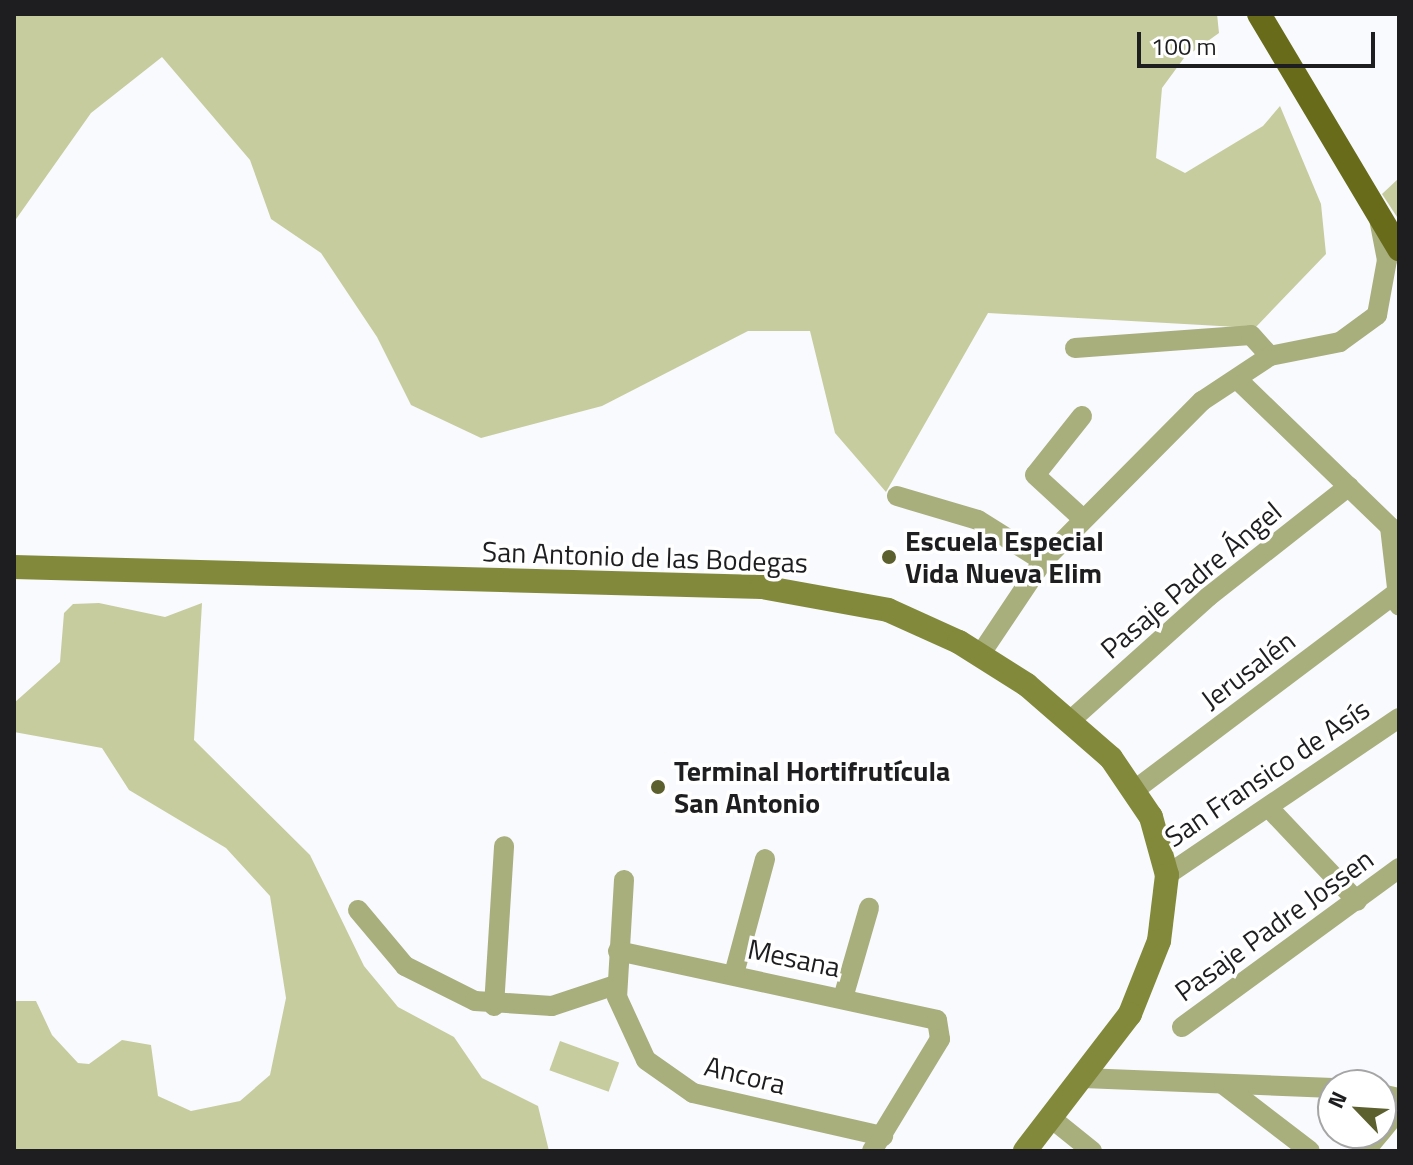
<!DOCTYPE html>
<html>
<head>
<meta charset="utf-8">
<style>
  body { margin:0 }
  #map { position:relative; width:1413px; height:1165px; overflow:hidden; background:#f9fafe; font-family:"Titillium Web",sans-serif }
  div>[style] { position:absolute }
  .green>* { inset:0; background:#c7cc9e; transform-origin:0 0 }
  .street>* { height:20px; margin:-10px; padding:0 10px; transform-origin:10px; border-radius:10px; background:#a9ae7d }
  .secondary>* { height:24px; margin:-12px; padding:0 12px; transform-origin:12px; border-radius:12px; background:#83893a }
  .primary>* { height:24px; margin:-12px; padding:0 12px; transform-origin:12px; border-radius:12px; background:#686c1a }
  .dots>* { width:22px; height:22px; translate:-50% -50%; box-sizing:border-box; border:4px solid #fff; border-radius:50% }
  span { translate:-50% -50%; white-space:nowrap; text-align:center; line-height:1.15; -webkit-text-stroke:7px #fff; paint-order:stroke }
  .poi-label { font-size:28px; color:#1e1e21; font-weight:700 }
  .left { translate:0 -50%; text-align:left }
  .street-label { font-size:28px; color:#1e1e21 }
  .frame { position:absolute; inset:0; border:16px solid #1e1e21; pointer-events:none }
  .north { position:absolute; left:1317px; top:1069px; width:80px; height:80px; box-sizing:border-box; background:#fff; border:2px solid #a5a5a6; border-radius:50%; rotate:295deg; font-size:22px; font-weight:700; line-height:32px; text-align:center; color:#1e1e21 }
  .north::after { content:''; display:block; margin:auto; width:28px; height:36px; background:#5c602e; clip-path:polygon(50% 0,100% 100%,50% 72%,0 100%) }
  .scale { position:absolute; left:1137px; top:32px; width:238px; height:36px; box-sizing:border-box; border:4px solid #1e1e21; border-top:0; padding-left:10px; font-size:24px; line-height:28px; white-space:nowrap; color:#1e1e21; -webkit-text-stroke:6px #fff; paint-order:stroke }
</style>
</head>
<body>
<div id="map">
  <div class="green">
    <div style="clip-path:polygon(14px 14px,1217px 14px,1219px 33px,1184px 58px,1162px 88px,1156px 158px,1185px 173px,1263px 126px,1280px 106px,1321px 204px,1326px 254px,1255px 328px,988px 313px,886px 492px,835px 433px,810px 331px,748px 331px,602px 406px,481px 438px,411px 405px,377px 337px,321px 253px,271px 219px,250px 160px,162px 57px,91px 113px,14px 222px)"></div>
    <div style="clip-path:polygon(1399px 178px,1399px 220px,1382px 194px)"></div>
    <div style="clip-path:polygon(99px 603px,165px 617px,202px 603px,194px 740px,310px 855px,364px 966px,398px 1007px,454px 1037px,482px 1078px,538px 1106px,549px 1151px,14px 1151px,14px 1001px,36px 1001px,52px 1035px,78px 1063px,89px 1064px,122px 1040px,151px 1045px,158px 1096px,191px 1111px,240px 1101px,270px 1075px,286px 998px,270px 896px,226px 848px,129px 790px,102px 748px,14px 732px,14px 703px,60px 662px,64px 613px,73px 604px)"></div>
    <div style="left:560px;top:1041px;width:63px;height:31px;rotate:20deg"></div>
  </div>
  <div class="street">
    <div style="left:1075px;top:348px;width:176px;rotate:-4.2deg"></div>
    <div style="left:1251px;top:335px;width:28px;rotate:48deg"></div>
    <div style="left:1239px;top:381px;width:210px;rotate:44deg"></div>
    <div style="left:1390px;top:527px;width:79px;rotate:83.4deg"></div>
    <div style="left:1082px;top:416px;width:75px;rotate:128.5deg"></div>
    <div style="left:1035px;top:475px;width:65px;rotate:42.5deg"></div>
    <div style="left:897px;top:496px;width:84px;rotate:16.5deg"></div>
    <div style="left:978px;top:520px;width:77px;rotate:32.2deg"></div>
    <div style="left:980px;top:655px;width:113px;rotate:-56.2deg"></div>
    <div style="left:1043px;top:561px;width:226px;rotate:-45.2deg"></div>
    <div style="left:1202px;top:401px;width:82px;rotate:-33.5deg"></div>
    <div style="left:1270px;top:356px;width:71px;rotate:-11.3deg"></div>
    <div style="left:1340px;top:342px;width:46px;rotate:-36.1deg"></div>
    <div style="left:1377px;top:315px;width:56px;rotate:-79.7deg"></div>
    <div style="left:1387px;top:260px;width:38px;rotate:-101deg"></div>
    <div style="left:1071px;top:720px;width:184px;rotate:-41.9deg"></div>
    <div style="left:1208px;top:597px;width:179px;rotate:-38.2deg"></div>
    <div style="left:1136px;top:789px;width:322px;rotate:-37deg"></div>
    <div style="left:1269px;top:808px;width:128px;rotate:46.6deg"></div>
    <div style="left:1167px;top:875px;width:280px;rotate:-34.1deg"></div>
    <div style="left:624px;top:880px;width:117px;rotate:93.4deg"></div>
    <div style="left:617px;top:997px;width:69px;rotate:65.3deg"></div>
    <div style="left:646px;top:1060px;width:57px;rotate:35.1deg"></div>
    <div style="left:693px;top:1093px;width:195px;rotate:12.8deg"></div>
    <div style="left:358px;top:910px;width:73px;rotate:50deg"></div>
    <div style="left:405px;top:966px;width:78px;rotate:26.6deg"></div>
    <div style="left:475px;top:1001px;width:77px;rotate:3.7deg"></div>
    <div style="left:552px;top:1006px;width:66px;rotate:-18.4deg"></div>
    <div style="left:618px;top:951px;width:326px;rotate:12.2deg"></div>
    <div style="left:937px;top:1020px;width:19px;rotate:81deg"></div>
    <div style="left:940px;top:1039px;width:131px;rotate:121.3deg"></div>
    <div style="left:734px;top:974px;width:119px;rotate:-74.9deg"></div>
    <div style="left:843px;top:998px;width:94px;rotate:-73.9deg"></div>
    <div style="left:494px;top:1006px;width:160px;rotate:-86.4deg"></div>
    <div style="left:1182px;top:1027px;width:269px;rotate:-36.2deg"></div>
    <div style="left:1083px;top:1078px;width:250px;rotate:2.3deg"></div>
    <div style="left:1224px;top:1085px;width:108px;rotate:37.5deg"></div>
    <div style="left:1381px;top:1094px;width:18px;rotate:13deg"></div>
    <div style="left:1051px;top:1118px;width:53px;rotate:38.8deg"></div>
    <div style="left:1381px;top:1132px;width:28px;rotate:-51deg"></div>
    <div style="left:1365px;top:1151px;width:23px;rotate:-50deg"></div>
  </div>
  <div class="secondary">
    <div style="left:14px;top:567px;width:748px;rotate:1.53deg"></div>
    <div style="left:762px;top:587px;width:128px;rotate:10.3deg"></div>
    <div style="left:888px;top:610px;width:78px;rotate:24.3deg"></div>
    <div style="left:959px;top:642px;width:80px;rotate:32.3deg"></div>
    <div style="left:1027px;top:685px;width:111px;rotate:41deg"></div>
    <div style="left:1111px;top:758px;width:71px;rotate:55.9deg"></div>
    <div style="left:1151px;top:817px;width:60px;rotate:74.6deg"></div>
    <div style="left:1167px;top:875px;width:66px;rotate:96.9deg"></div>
    <div style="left:1159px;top:941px;width:79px;rotate:111.7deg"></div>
    <div style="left:1130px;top:1014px;width:173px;rotate:127.5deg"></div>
  </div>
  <div class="primary">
    <div style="left:1259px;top:14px;width:274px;rotate:59.2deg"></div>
  </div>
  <div class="dots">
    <div style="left:889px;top:557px;background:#5c602e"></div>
    <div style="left:658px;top:787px;background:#5c602e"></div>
  </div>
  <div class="poi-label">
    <span class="left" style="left:905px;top:557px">Escuela Especial<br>Vida Nueva Elim</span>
    <span class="left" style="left:674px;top:787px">Terminal Hortifrutícula<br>San Antonio</span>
  </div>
  <div class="street-label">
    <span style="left:645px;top:557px;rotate:2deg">San Antonio de las Bodegas</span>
    <span style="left:1191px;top:580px;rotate:-40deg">Pasaje Padre Ángel</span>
    <span style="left:1248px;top:670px;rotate:-37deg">Jerusalén</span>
    <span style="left:1267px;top:773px;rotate:-34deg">San Fransico de Asís</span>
    <span style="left:1274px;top:925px;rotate:-36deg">Pasaje Padre Jossen</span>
    <span style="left:794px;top:958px;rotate:12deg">Mesana</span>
    <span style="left:745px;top:1075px;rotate:14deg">Ancora</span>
  </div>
  <div class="frame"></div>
  <div class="north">N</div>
  <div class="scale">100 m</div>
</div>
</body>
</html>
